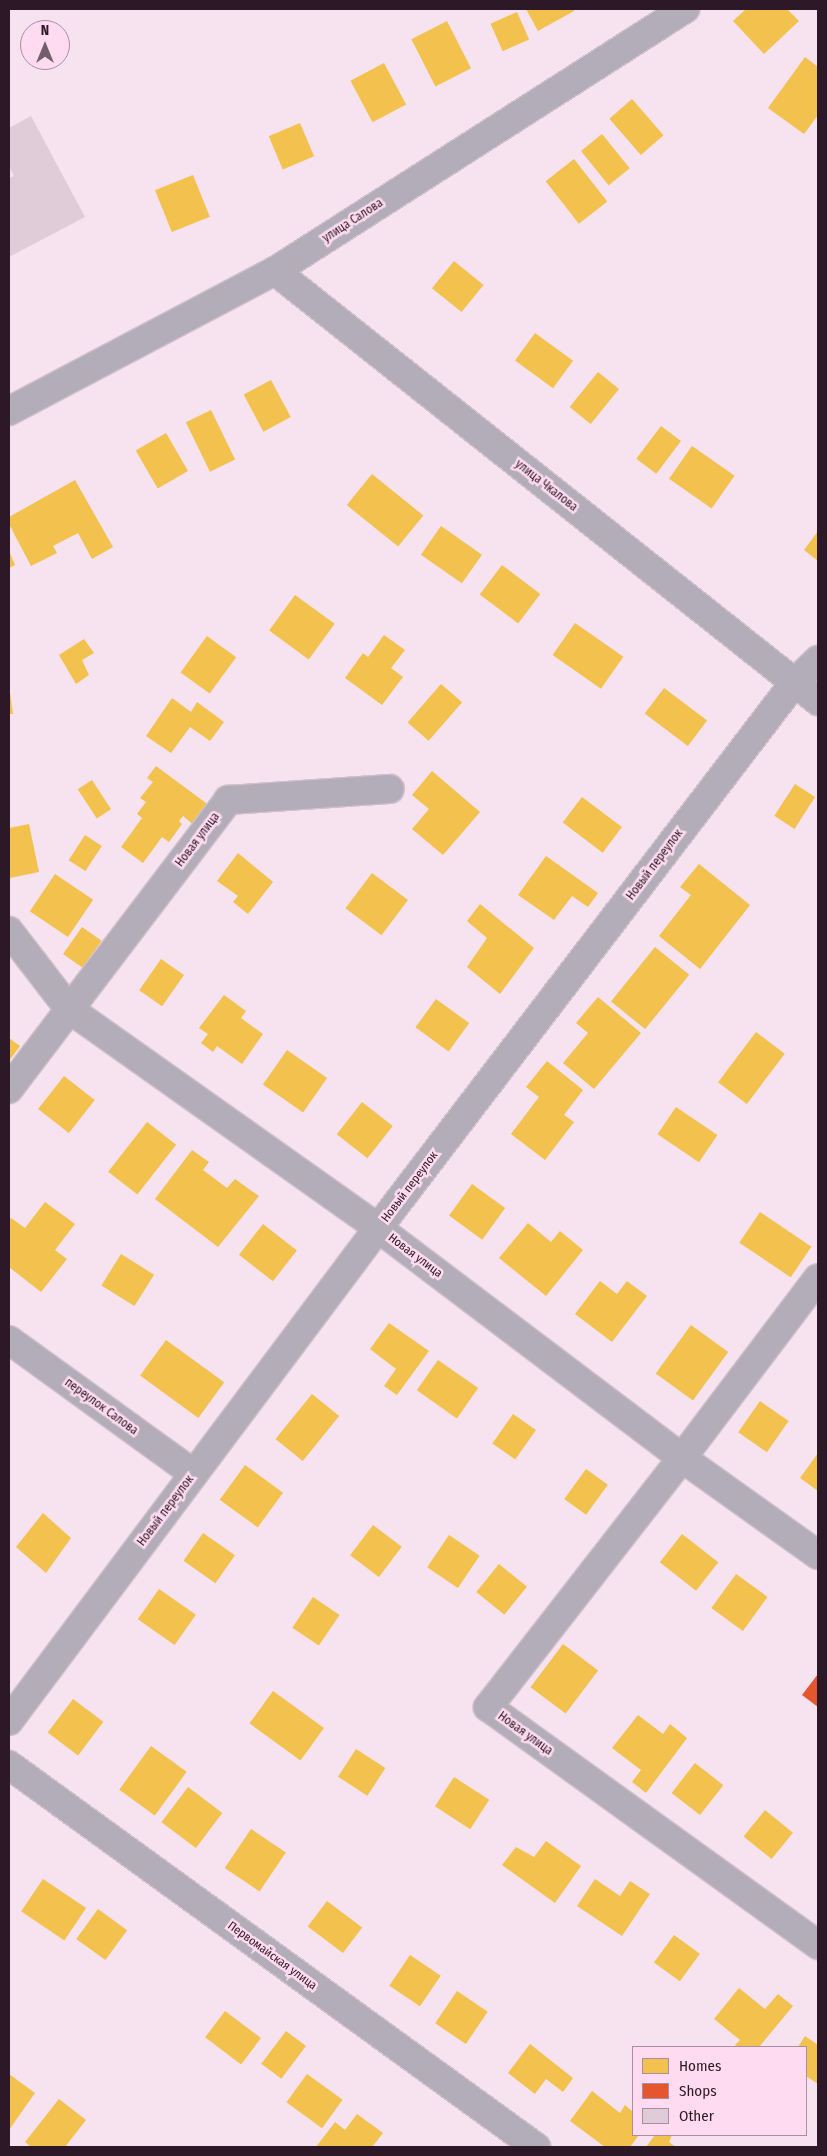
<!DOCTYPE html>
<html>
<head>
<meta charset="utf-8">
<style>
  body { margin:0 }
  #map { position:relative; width:827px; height:2156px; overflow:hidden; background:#f6e3ef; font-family:"Fira Sans Condensed",sans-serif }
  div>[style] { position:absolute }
  .homes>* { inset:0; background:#f2c14e; transform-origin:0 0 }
  .shops>* { inset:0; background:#e4572e }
  .building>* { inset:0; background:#dfccd8 }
  .roads { filter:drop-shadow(1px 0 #d0c0ca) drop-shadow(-1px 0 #d0c0ca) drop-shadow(0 1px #d0c0ca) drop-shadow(0 -1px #d0c0ca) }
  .minor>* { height:28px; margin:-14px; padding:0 14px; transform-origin:14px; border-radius:14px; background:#b2adb9 }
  span { translate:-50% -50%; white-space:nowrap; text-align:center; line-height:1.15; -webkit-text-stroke:5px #fedbf1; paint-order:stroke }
  .street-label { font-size:12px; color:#2c1826 }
  .frame { position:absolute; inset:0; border:10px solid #2c1826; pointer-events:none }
  .legend { position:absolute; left:632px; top:2046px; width:175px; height:90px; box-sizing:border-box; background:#fedbf1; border:1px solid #aa8da0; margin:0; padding:6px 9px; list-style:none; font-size:15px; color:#2c1826 }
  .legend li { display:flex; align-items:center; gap:10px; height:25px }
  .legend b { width:25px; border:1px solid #aa8da0 }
  .north { position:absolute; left:20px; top:20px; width:50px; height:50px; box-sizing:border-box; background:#fedbf1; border:1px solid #aa8da0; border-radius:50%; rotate:0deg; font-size:14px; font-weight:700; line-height:20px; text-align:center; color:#2c1826 }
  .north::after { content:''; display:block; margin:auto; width:18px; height:22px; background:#735f6c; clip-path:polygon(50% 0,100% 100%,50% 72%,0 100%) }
</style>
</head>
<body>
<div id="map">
  <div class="homes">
    <div style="clip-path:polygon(526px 9px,573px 9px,574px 11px,538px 31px)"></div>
    <div style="clip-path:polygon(746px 9px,787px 9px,799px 21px,764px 54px,733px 21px)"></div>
    <div style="left:517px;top:12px;width:30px;height:29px;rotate:66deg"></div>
    <div style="left:447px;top:21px;width:53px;height:40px;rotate:63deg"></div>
    <div style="clip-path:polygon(805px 57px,818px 67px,818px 115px,804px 134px,768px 108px)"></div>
    <div style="left:384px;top:63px;width:47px;height:38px;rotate:62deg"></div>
    <div style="left:632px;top:99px;width:48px;height:30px;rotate:49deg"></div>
    <div style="left:300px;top:123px;width:36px;height:34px;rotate:67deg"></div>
    <div style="left:602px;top:134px;width:44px;height:27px;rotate:51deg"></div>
    <div style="left:574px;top:159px;width:54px;height:36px;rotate:52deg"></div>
    <div style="left:193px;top:175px;width:45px;height:41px;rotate:68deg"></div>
    <div style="left:454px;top:261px;width:38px;height:35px;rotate:39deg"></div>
    <div style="left:535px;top:333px;width:47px;height:34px;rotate:36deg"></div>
    <div style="left:598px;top:372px;width:27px;height:45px;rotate:39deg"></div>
    <div style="left:271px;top:380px;width:42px;height:31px;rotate:62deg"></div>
    <div style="left:211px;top:410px;width:55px;height:28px;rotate:64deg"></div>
    <div style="left:661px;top:426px;width:25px;height:41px;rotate:37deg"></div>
    <div style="left:166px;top:433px;width:44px;height:35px;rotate:60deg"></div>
    <div style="left:692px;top:446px;width:52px;height:40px;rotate:35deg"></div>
    <div style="left:372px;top:474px;width:66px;height:40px;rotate:39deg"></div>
    <div style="clip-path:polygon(75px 480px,113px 547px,92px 559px,78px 533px,53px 546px,57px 553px,31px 566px,9px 524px,9px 517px)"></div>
    <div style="left:441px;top:526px;width:50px;height:35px;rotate:35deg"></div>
    <div style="clip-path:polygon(818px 531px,818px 561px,804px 550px)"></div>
    <div style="clip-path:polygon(9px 551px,15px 565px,9px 568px)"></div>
    <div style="left:502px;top:565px;width:48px;height:37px;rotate:37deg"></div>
    <div style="left:295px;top:595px;width:49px;height:44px;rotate:36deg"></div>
    <div style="left:575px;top:623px;width:59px;height:39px;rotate:35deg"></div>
    <div style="clip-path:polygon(384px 635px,405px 650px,391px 668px,403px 677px,382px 705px,345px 678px,363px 653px,368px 657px)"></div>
    <div style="left:207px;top:636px;width:36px;height:45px;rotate:36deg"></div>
    <div style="clip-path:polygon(84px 639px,94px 653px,82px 660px,89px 675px,76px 684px,59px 655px)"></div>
    <div style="left:441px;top:684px;width:28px;height:51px;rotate:41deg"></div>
    <div style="left:664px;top:688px;width:54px;height:32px;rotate:37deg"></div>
    <div style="clip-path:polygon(10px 692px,13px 714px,9px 714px,9px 693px)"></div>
    <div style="clip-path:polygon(172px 698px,191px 712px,197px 702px,224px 722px,210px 741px,190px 727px,171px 753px,146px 736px)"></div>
    <div style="clip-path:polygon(156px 766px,210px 806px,195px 826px,183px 816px,179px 821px,182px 824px,169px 842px,162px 837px,143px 863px,121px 847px,142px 818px,137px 814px,146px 802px,140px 798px,153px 782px,147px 778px)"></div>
    <div style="clip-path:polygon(432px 771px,480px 812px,443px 855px,412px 829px,429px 809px,412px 795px)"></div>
    <div style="left:92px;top:780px;width:35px;height:17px;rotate:57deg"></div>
    <div style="left:795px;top:784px;width:24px;height:38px;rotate:33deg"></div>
    <div style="left:582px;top:797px;width:50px;height:32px;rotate:37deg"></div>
    <div style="clip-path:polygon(29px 824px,39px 872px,10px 878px,9px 828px)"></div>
    <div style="left:85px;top:835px;width:20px;height:30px;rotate:33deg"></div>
    <div style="clip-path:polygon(238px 853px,273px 882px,248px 914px,233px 902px,238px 896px,217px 881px)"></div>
    <div style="clip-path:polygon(546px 856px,598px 893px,588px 907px,572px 896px,554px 920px,518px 895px)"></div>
    <div style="clip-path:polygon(699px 864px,750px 905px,700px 969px,659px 936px,691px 895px,680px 887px)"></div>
    <div style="left:372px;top:873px;width:45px;height:44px;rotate:37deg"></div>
    <div style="left:55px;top:874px;width:46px;height:45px;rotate:34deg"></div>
    <div style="clip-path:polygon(480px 904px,534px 948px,500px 994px,467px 967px,487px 938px,467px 921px)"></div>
    <div style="left:82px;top:927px;width:24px;height:33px;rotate:35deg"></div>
    <div style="left:655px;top:947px;width:44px;height:70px;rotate:39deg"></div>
    <div style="left:161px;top:959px;width:28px;height:38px;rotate:35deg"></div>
    <div style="clip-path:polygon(224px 995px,246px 1011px,241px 1018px,263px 1034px,242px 1064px,217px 1046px,213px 1052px,201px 1043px,208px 1034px,199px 1028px)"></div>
    <div style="clip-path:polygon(598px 997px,641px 1033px,594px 1089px,563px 1063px,588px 1033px,576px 1023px)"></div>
    <div style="left:436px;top:999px;width:41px;height:35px;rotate:36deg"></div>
    <div style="left:756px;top:1032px;width:36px;height:63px;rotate:37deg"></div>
    <div style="clip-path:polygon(9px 1038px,20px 1046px,9px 1061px)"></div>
    <div style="left:287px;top:1050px;width:49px;height:42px;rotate:35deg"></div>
    <div style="clip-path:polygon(547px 1061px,583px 1090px,564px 1115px,574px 1122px,545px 1160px,511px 1134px,539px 1097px,526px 1087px)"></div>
    <div style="left:64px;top:1076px;width:39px;height:42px;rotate:38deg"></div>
    <div style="left:362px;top:1102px;width:39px;height:41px;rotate:38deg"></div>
    <div style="left:676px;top:1107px;width:50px;height:33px;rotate:34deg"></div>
    <div style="left:147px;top:1122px;width:37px;height:63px;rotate:38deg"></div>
    <div style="clip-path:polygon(192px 1150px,209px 1162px,203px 1170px,227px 1188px,235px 1179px,259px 1196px,218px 1247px,155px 1199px)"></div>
    <div style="left:472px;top:1184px;width:41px;height:39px;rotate:36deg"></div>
    <div style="clip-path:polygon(45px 1202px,75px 1224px,55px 1250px,67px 1259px,41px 1292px,9px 1267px,9px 1221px,11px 1218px,25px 1228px)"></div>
    <div style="left:760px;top:1212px;width:62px;height:37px;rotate:34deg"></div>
    <div style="clip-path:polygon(528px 1223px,551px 1242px,560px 1231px,583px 1250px,546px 1296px,499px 1258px)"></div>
    <div style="left:263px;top:1224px;width:43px;height:39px;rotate:38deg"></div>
    <div style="left:121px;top:1254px;width:39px;height:37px;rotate:32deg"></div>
    <div style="clip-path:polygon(600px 1281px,617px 1294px,627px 1281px,647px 1296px,612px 1342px,575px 1314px)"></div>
    <div style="clip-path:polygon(389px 1323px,429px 1351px,397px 1395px,384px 1386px,396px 1369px,370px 1349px)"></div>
    <div style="left:691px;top:1325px;width:46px;height:60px;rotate:36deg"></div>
    <div style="left:166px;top:1340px;width:72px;height:44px;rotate:36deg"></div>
    <div style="left:438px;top:1360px;width:49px;height:37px;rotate:35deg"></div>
    <div style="left:312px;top:1394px;width:35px;height:58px;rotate:39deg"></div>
    <div style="left:760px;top:1401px;width:35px;height:38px;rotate:35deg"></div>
    <div style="left:513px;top:1414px;width:28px;height:36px;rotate:35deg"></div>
    <div style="clip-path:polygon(818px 1453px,818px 1491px,800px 1478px)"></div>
    <div style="left:245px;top:1465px;width:47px;height:43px;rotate:36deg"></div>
    <div style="left:586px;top:1469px;width:27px;height:37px;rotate:36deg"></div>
    <div style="clip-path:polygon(43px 1513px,71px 1538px,46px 1573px,16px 1547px)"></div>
    <div style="left:373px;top:1525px;width:36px;height:38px;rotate:37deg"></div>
    <div style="left:203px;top:1533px;width:39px;height:34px;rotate:35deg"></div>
    <div style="left:682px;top:1534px;width:46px;height:36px;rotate:38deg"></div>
    <div style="left:449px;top:1535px;width:37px;height:39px;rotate:34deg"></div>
    <div style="left:499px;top:1564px;width:36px;height:36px;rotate:39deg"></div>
    <div style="left:736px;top:1574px;width:39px;height:42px;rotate:36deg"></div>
    <div style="left:159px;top:1589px;width:45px;height:37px;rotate:35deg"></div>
    <div style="left:313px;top:1597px;width:32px;height:37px;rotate:34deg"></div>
    <div style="left:563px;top:1644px;width:44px;height:54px;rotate:37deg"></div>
    <div style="left:273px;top:1691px;width:63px;height:40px;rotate:36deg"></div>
    <div style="left:73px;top:1699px;width:38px;height:42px;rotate:37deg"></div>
    <div style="clip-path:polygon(638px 1715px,663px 1734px,670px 1724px,687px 1738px,646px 1793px,632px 1782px,641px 1770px,612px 1748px)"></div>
    <div style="left:151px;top:1746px;width:44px;height:54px;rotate:36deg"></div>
    <div style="left:356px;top:1749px;width:35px;height:33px;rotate:33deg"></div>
    <div style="left:695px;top:1763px;width:36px;height:38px;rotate:38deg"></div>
    <div style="left:454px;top:1777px;width:42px;height:35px;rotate:33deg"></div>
    <div style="left:188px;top:1787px;width:43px;height:44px;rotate:37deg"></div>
    <div style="left:765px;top:1810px;width:36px;height:34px;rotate:39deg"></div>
    <div style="left:251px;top:1829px;width:42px;height:47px;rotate:34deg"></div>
    <div style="clip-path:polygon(546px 1841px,581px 1866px,555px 1903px,502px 1865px,516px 1847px,534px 1857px)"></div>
    <div style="left:43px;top:1879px;width:52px;height:39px;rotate:34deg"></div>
    <div style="clip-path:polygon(595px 1879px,620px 1896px,630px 1881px,650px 1894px,622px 1936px,577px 1906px)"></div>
    <div style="left:327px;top:1901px;width:44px;height:32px;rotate:37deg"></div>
    <div style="left:98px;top:1909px;width:36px;height:37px;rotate:36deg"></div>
    <div style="left:674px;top:1935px;width:32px;height:34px;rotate:36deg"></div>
    <div style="left:410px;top:1955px;width:37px;height:37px;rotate:34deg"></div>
    <div style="clip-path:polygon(739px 1988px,765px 2009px,778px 1994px,793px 2006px,759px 2047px,737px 2047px,735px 2045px,740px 2040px,714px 2019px)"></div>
    <div style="left:457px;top:1991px;width:37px;height:39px;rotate:34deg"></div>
    <div style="left:225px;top:2011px;width:45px;height:33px;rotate:37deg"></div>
    <div style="left:286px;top:2031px;width:25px;height:41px;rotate:37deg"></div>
    <div style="clip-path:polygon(805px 2036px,818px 2045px,818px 2084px,806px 2076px,806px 2047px,798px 2047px)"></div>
    <div style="clip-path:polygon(530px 2044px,573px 2078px,563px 2092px,546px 2079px,535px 2094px,508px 2073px)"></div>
    <div style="clip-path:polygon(9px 2074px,35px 2093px,9px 2130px)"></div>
    <div style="left:307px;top:2074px;width:44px;height:35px;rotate:36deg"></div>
    <div style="clip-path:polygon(592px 2091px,620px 2113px,625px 2105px,633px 2112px,633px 2135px,639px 2135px,630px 2147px,605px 2147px,570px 2121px)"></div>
    <div style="clip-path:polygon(59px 2099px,86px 2120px,65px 2147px,31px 2147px,25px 2142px)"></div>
    <div style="clip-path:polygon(357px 2114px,383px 2133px,372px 2147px,316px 2147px,335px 2122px,345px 2130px)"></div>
    <div style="clip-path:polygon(655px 2135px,672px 2135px,669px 2142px,676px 2147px,646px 2147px)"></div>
  </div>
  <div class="shops">
    <div style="clip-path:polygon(818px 1674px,818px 1707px,802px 1695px)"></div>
  </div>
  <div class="building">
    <div style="clip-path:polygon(31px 116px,85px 217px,9px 257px,9px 178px,14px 176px,9px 166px,9px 128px)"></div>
  </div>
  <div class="roads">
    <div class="minor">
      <div style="left:275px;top:271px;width:693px;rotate:38.38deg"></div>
      <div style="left:9px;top:411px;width:301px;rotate:-27.8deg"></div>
      <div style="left:275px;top:271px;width:487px;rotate:-32.6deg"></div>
      <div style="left:9px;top:931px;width:98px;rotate:52.4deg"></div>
      <div style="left:69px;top:1009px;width:379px;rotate:35.3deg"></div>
      <div style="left:378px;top:1228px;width:381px;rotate:37.1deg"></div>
      <div style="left:682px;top:1458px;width:167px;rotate:35.5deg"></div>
      <div style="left:9px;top:1089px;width:363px;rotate:-52.8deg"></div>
      <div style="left:228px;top:800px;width:162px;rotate:-3.9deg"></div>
      <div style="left:818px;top:1278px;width:226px;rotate:127.1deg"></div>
      <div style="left:682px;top:1458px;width:316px;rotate:127.9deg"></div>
      <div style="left:488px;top:1707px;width:407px;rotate:35.8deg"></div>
      <div style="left:9px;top:1340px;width:228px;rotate:35.9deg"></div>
      <div style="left:9px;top:1721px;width:616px;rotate:-53.19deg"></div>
      <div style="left:378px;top:1228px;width:686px;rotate:-52.65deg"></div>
      <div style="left:794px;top:683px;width:33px;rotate:-44deg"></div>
      <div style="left:9px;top:1765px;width:651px;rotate:35.94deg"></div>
    </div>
  </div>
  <div class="street-label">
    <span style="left:353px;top:221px;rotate:-33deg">улица Салова</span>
    <span style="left:546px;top:486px;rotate:38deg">улица Чкалова</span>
    <span style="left:198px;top:840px;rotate:-53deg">Новая улица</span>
    <span style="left:655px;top:865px;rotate:-53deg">Новый переулок</span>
    <span style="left:410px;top:1187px;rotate:-53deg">Новый переулок</span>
    <span style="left:415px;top:1256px;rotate:37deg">Новая улица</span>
    <span style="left:101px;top:1407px;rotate:36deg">переулок Салова</span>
    <span style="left:166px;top:1511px;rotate:-53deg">Новый переулок</span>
    <span style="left:525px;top:1734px;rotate:36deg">Новая улица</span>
    <span style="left:272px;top:1956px;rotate:36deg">Первомайская улица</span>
  </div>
  <div class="frame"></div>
  <ul class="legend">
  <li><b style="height:14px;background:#f2c14e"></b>Homes</li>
  <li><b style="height:14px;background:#e4572e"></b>Shops</li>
  <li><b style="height:14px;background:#dfccd8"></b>Other</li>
  </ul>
  <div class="north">N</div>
</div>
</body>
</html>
